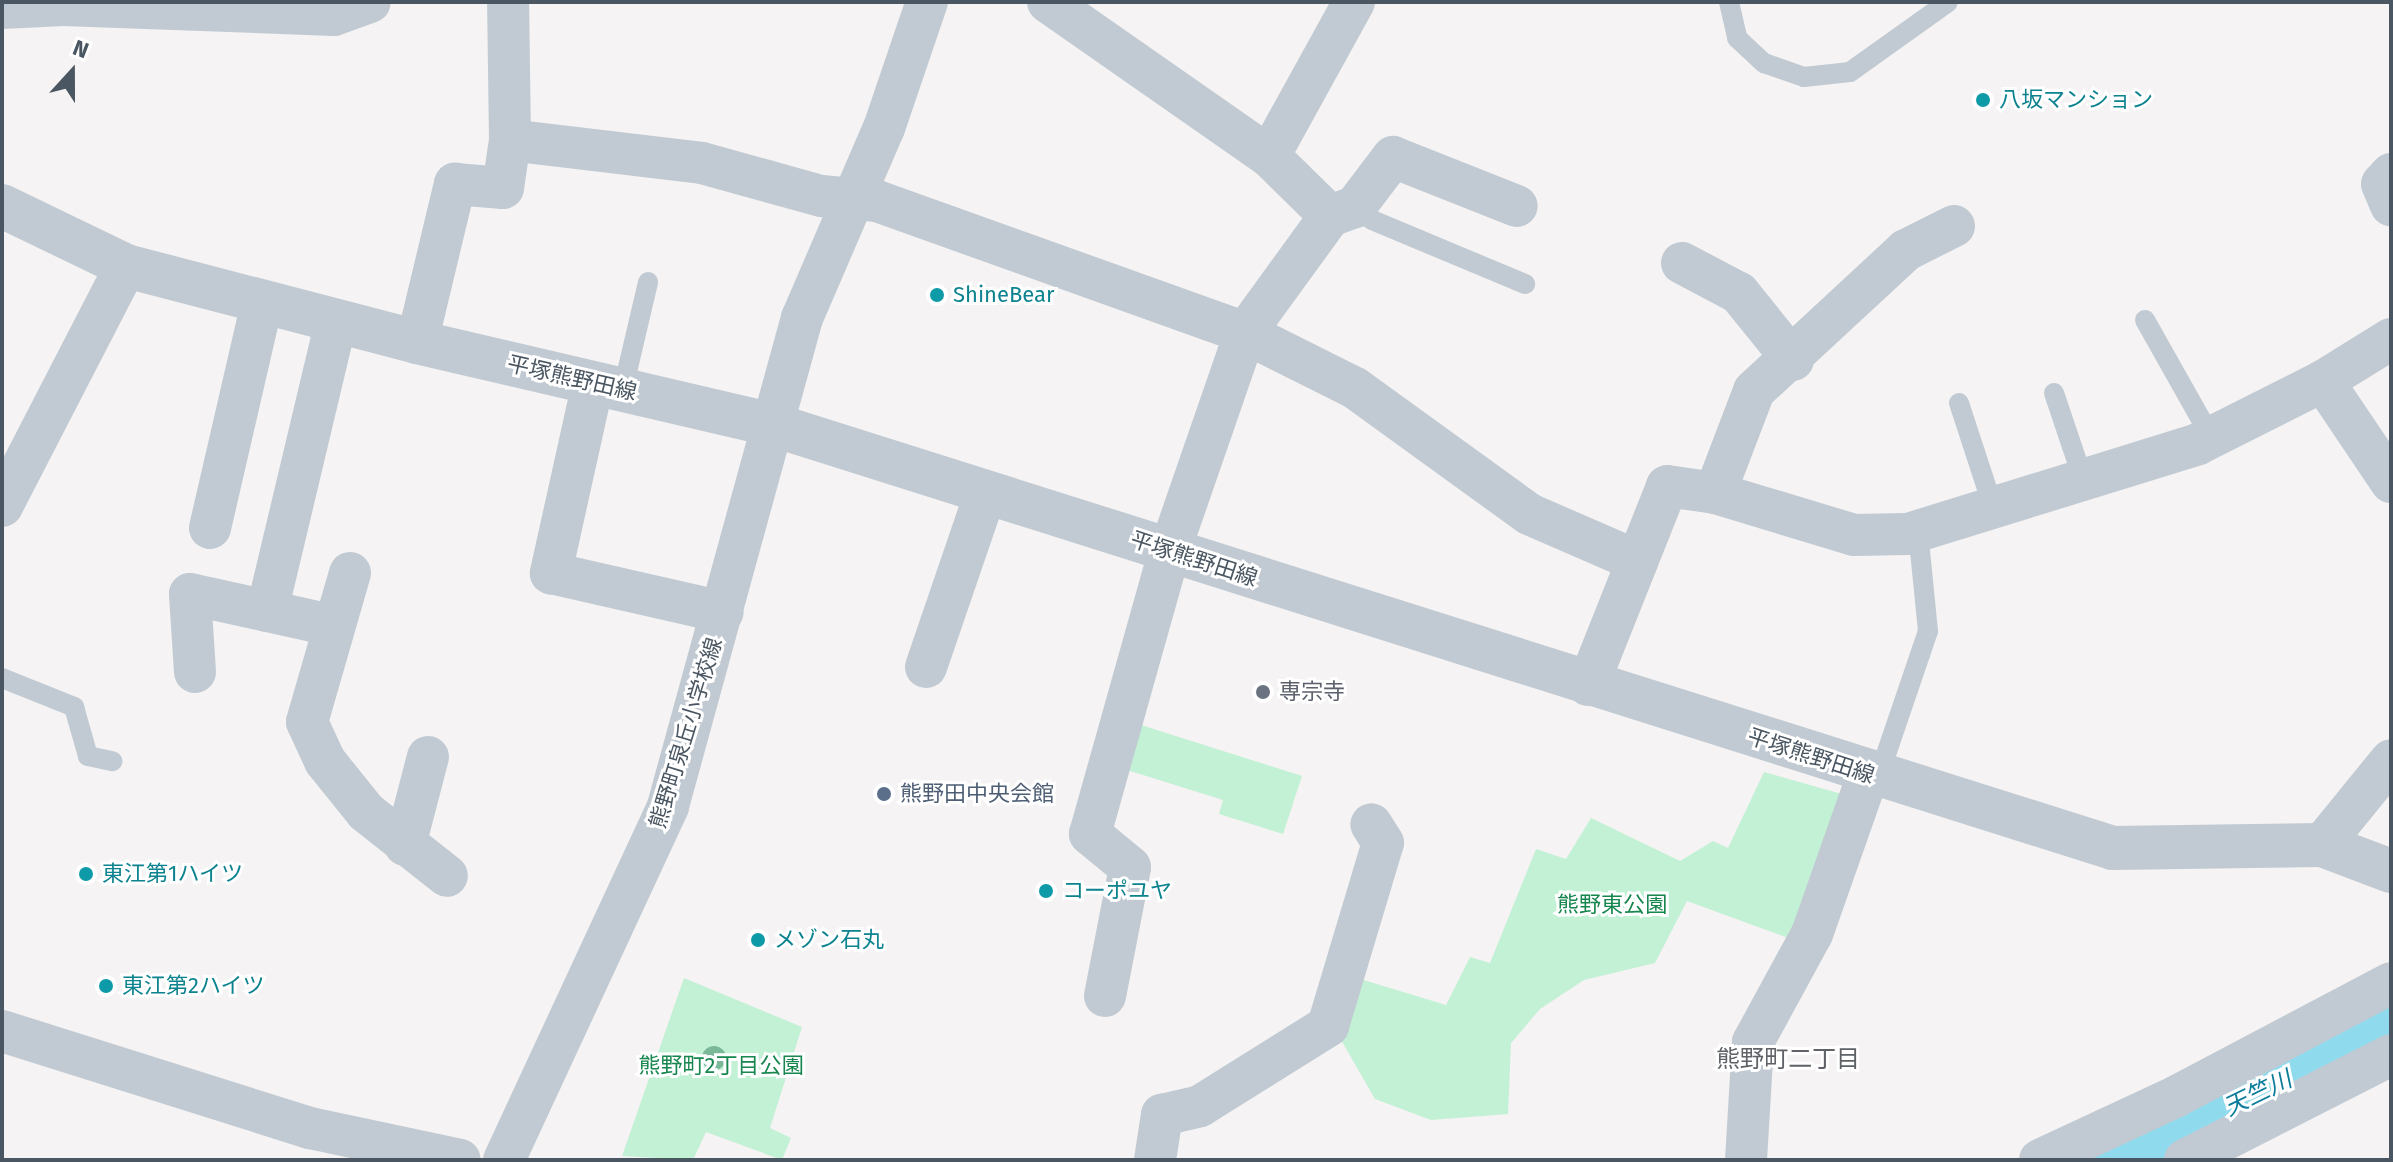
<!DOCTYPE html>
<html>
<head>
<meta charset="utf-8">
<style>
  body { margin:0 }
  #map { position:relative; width:2393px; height:1162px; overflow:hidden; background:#f5f3f3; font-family:"Fira Sans","Noto Sans JP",sans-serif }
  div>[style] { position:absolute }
  .green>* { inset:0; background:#c3f1d5 }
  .river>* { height:72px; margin:-36px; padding:0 36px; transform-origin:36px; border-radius:36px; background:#90daee }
  .service>* { height:20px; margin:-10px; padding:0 10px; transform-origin:10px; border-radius:10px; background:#c1cad2 }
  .minor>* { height:42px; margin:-21px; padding:0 21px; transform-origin:21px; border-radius:21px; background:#c1cad2 }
  .tertiary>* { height:44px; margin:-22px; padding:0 22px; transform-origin:22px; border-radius:22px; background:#c1cad2 }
  .trees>* { width:24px; height:24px; margin:-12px; border-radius:50%; background:#7bb799 }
  .dots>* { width:22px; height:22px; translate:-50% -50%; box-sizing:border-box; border:4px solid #fff; border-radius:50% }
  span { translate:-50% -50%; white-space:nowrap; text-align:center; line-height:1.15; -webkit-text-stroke:6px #fff; paint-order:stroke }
  .culture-label { font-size:22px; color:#0d838f }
  .left { translate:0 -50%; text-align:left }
  .street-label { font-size:22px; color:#4a5661 }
  .worship-label { font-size:22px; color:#5b616d }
  .service-label { font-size:22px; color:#4e5e75 }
  .park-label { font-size:22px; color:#17864f }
  .neighbourhood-label { font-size:24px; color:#5f6368 }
  .water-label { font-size:24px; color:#0c7c9b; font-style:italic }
  .frame { position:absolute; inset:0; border:4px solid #4a5661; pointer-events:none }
  .north { position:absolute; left:32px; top:32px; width:80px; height:80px; -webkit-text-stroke:6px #fff; paint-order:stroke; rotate:21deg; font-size:22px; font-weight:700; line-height:32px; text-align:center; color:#4a5661 }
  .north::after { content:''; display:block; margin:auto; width:28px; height:36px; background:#4a5661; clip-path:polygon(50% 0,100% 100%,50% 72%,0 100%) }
</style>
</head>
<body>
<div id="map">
  <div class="green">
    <div style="clip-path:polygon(1138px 724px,1302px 776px,1283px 834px,1219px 814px,1223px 800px,1124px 769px)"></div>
    <div style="clip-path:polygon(1764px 772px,1849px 796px,1794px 940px,1687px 901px,1655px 963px,1584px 980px,1540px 1009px,1511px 1043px,1508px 1114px,1431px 1120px,1375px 1099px,1337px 1033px,1357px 978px,1446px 1005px,1470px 957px,1490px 963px,1536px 849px,1566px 859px,1591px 818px,1680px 861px,1713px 841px,1728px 848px)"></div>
    <div style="clip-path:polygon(684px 978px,802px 1027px,770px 1128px,791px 1138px,782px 1160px,706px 1132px,693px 1160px,622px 1156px)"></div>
  </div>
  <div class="river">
    <div style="left:2121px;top:1160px;width:193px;rotate:-25.8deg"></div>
    <div style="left:2295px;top:1076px;width:111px;rotate:-30.3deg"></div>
  </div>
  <div class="service">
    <div style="left:1729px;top:2px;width:37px;rotate:77deg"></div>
    <div style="left:1737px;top:38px;width:37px;rotate:43deg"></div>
    <div style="left:1764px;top:63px;width:42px;rotate:19.3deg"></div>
    <div style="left:1804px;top:77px;width:46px;rotate:-6.2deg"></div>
    <div style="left:1850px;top:72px;width:120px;rotate:-35.5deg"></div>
    <div style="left:1355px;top:207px;width:21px;rotate:37deg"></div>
    <div style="left:1372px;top:220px;width:166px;rotate:22.7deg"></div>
    <div style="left:2145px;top:320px;width:134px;rotate:60.6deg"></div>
    <div style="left:623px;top:389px;width:110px;rotate:-76.8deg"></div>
    <div style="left:2054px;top:393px;width:91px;rotate:71.4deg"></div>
    <div style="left:1959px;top:403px;width:109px;rotate:71.9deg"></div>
    <div style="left:2px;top:678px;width:78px;rotate:21.9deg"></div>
    <div style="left:74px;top:707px;width:51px;rotate:74.1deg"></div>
    <div style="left:88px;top:756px;width:25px;rotate:12deg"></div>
    <div style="left:1878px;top:778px;width:155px;rotate:-71.2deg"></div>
    <div style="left:1928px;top:631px;width:100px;rotate:-95.7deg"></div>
  </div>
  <div class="minor">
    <div style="left:1048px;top:2px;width:269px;rotate:34.9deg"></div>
    <div style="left:1269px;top:156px;width:86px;rotate:44.5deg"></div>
    <div style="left:2px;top:8px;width:61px;rotate:-2.8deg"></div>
    <div style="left:63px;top:5px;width:271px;rotate:2.1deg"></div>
    <div style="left:334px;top:15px;width:38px;rotate:-20deg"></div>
    <div style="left:510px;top:140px;width:193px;rotate:6.8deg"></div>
    <div style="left:702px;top:163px;width:123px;rotate:15.5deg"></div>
    <div style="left:821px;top:196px;width:56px;rotate:5.1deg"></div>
    <div style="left:877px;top:201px;width:391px;rotate:19.7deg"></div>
    <div style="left:1245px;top:333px;width:123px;rotate:26.6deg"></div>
    <div style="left:1355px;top:388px;width:215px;rotate:35.9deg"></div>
    <div style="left:1529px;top:514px;width:118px;rotate:23.5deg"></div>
    <div style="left:1269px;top:156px;width:176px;rotate:-61.1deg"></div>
    <div style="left:2391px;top:174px;width:13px;rotate:132deg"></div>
    <div style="left:2382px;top:184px;width:23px;rotate:67deg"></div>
    <div style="left:1954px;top:226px;width:54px;rotate:153.4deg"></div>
    <div style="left:1906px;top:250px;width:207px;rotate:137.2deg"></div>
    <div style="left:1754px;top:391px;width:109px;rotate:110.9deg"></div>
    <div style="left:1715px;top:493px;width:145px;rotate:16.8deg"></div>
    <div style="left:1854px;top:535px;width:54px;rotate:-1.1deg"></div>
    <div style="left:1908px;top:534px;width:304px;rotate:-17.2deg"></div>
    <div style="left:2198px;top:444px;width:140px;rotate:-26.7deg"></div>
    <div style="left:2323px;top:381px;width:80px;rotate:-31.7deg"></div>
    <div style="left:1682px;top:263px;width:64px;rotate:27.8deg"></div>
    <div style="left:1739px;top:293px;width:86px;rotate:51.1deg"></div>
    <div style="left:417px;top:342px;width:163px;rotate:-76.5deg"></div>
    <div style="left:455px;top:184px;width:48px;rotate:4.8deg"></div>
    <div style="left:503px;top:188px;width:49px;rotate:-81.7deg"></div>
    <div style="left:510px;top:140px;width:138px;rotate:-90.8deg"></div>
    <div style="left:2323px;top:381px;width:122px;rotate:56deg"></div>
    <div style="left:593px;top:383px;width:195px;rotate:102.5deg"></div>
    <div style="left:551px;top:573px;width:176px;rotate:12.8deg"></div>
    <div style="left:2px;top:506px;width:270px;rotate:-62.7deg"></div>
    <div style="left:210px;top:528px;width:231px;rotate:-77deg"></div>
    <div style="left:350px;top:573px;width:155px;rotate:106.1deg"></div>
    <div style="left:307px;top:722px;width:43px;rotate:65.2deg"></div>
    <div style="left:325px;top:761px;width:65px;rotate:51.2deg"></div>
    <div style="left:366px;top:812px;width:103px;rotate:38.3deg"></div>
    <div style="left:267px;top:611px;width:298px;rotate:-76.6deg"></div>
    <div style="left:926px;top:667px;width:185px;rotate:-71.1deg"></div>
    <div style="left:195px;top:672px;width:78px;rotate:-93.7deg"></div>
    <div style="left:190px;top:594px;width:144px;rotate:12.4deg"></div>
    <div style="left:1588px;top:685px;width:214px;rotate:-68.3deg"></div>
    <div style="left:1667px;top:486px;width:49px;rotate:8.3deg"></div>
    <div style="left:405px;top:845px;width:91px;rotate:-75.4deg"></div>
    <div style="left:2322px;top:845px;width:109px;rotate:-50.9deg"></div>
    <div style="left:1105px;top:996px;width:131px;rotate:-79deg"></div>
    <div style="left:1130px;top:867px;width:52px;rotate:-140.5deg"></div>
    <div style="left:1090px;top:834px;width:295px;rotate:-74.3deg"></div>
    <div style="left:1170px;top:550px;width:230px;rotate:-70.9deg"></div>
    <div style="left:1245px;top:333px;width:145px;rotate:-54deg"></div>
    <div style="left:1330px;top:216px;width:27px;rotate:-20deg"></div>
    <div style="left:1355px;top:207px;width:63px;rotate:-52.8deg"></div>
    <div style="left:1393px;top:157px;width:133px;rotate:21.6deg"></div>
    <div style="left:2px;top:1031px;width:323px;rotate:17.5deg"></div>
    <div style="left:310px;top:1128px;width:153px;rotate:12deg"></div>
    <div style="left:504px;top:1160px;width:390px;rotate:-65.1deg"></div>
    <div style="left:668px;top:806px;width:506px;rotate:-74.65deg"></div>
    <div style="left:802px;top:318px;width:207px;rotate:-66.7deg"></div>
    <div style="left:884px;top:128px;width:133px;rotate:-71.2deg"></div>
    <div style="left:1155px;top:1160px;width:46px;rotate:-81.2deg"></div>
    <div style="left:1162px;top:1115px;width:39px;rotate:-13deg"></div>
    <div style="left:1200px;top:1106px;width:151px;rotate:-32deg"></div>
    <div style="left:1328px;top:1026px;width:191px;rotate:-73.3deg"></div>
    <div style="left:1383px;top:843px;width:22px;rotate:-122deg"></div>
    <div style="left:1746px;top:1160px;width:118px;rotate:-86.6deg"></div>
    <div style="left:1753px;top:1042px;width:123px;rotate:-61.4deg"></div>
    <div style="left:1812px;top:934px;width:169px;rotate:-70.6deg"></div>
    <div style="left:2040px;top:1160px;width:151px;rotate:-25deg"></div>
    <div style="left:2177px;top:1096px;width:242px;rotate:-27.8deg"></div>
    <div style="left:2185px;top:1160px;width:231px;rotate:-27deg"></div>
  </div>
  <div class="tertiary">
    <div style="left:2px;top:206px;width:138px;rotate:25.8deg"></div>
    <div style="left:126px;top:266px;width:301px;rotate:14.6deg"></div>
    <div style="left:417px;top:342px;width:370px;rotate:13.1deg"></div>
    <div style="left:777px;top:426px;width:1401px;rotate:17.53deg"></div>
    <div style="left:2113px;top:848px;width:209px;rotate:-0.8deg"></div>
    <div style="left:2322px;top:845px;width:74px;rotate:20.6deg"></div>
  </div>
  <div class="trees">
    <div style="left:714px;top:1058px"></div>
  </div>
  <div class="dots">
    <div style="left:1983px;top:100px;background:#0f9aa8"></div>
    <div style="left:937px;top:295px;background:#0f9aa8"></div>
    <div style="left:1263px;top:692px;background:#6b7280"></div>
    <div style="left:884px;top:794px;background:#5c6f8a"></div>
    <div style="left:86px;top:874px;background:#0f9aa8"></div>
    <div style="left:1046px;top:891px;background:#0f9aa8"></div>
    <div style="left:758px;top:940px;background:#0f9aa8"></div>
    <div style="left:106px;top:986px;background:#0f9aa8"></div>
  </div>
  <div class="culture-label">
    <span class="left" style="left:1999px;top:100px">八坂マンション</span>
    <span class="left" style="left:953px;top:295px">ShineBear</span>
    <span class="left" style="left:102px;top:874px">東江第1ハイツ</span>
    <span class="left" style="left:1062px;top:891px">コーポユヤ</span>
    <span class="left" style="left:774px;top:940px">メゾン石丸</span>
    <span class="left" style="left:122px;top:986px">東江第2ハイツ</span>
  </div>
  <div class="street-label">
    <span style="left:572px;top:378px;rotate:13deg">平塚熊野田線</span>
    <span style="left:1194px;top:559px;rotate:18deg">平塚熊野田線</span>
    <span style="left:686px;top:733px;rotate:-73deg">熊野町泉丘小学校線</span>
    <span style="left:1811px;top:756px;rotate:18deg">平塚熊野田線</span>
  </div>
  <div class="worship-label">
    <span class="left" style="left:1279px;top:692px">専宗寺</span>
  </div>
  <div class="service-label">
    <span class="left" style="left:900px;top:794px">熊野田中央会館</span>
  </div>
  <div class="park-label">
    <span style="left:1612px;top:905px">熊野東公園</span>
    <span style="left:721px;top:1066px">熊野町2丁目公園</span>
  </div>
  <div class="neighbourhood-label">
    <span style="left:1788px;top:1060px">熊野町二丁目</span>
  </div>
  <div class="water-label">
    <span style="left:2258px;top:1094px;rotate:-26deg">天竺川</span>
  </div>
  <div class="frame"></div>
  <div class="north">N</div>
</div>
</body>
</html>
